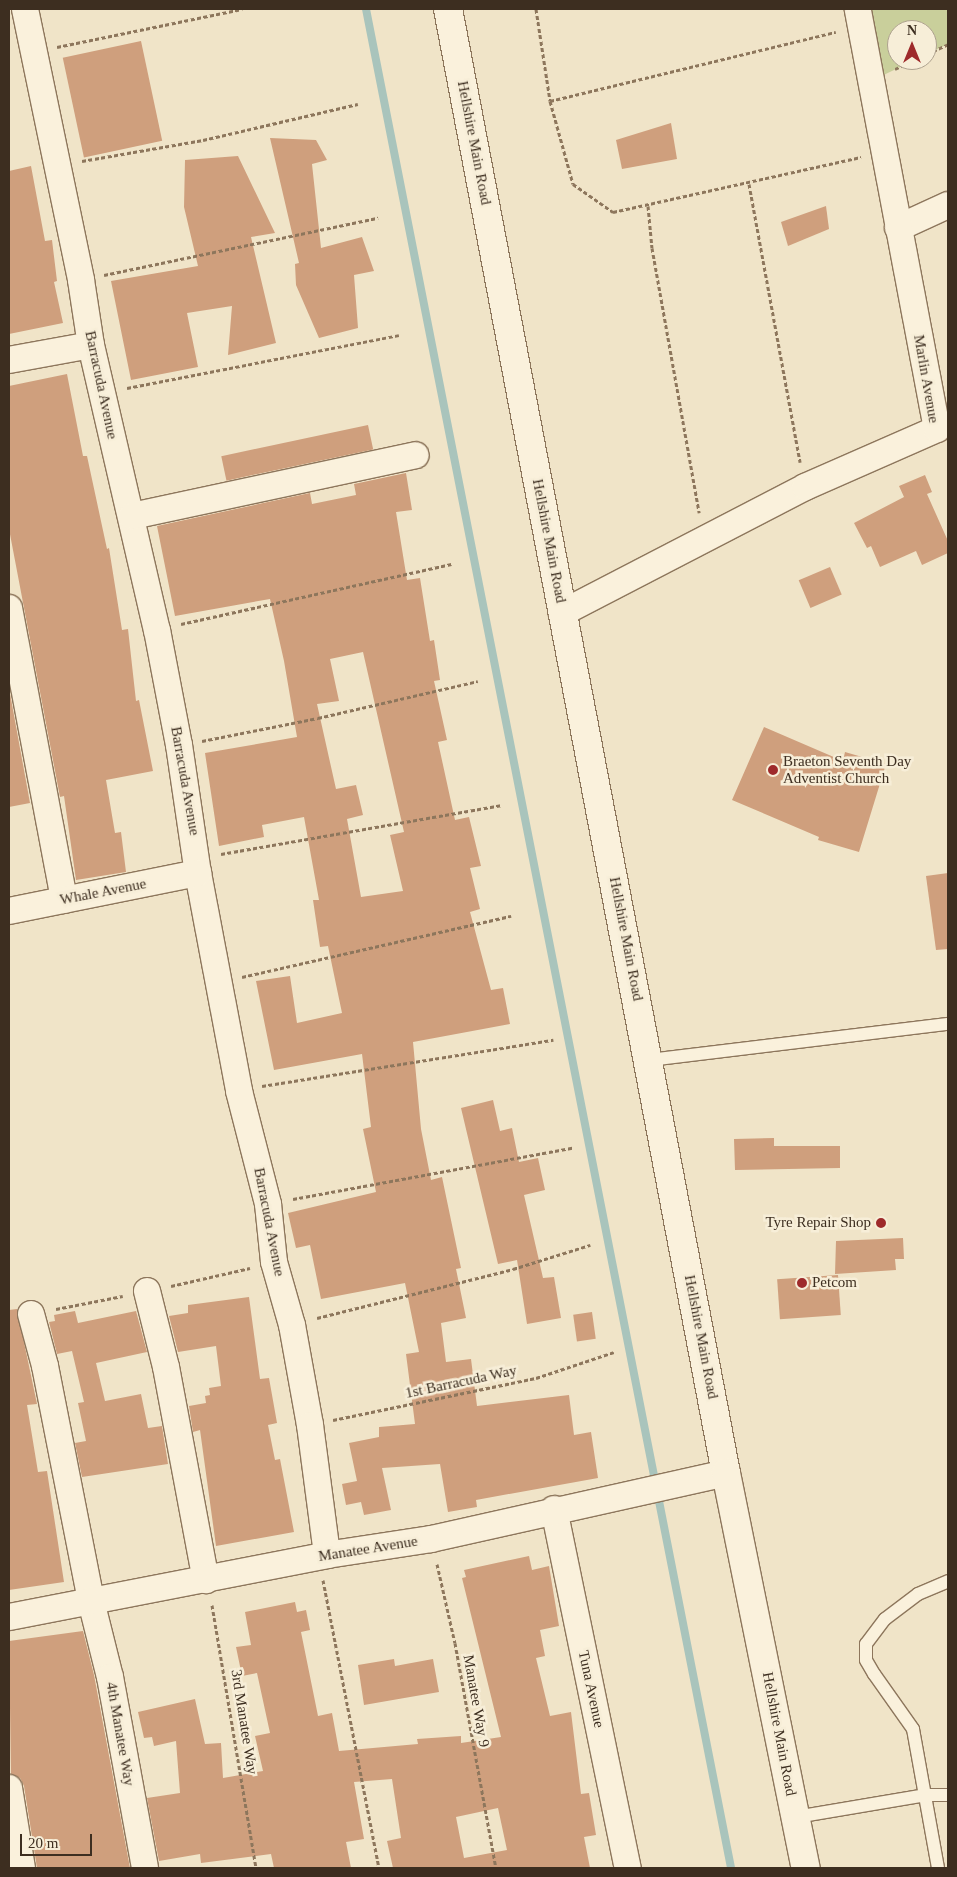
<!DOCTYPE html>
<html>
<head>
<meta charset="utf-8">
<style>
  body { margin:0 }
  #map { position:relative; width:957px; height:1877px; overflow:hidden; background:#f0e4c8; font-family:"Times New Roman",serif }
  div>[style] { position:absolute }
  .green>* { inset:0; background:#c9cf9b }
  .stream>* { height:8px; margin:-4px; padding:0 4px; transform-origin:4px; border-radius:4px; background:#a9c4bc }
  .building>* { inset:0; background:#cf9f7d; transform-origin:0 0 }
  .path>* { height:3px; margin-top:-1.5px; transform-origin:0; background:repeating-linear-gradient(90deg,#8d765c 0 4px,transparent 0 6.5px) }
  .roads { filter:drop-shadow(1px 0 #8d765c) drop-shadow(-1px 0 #8d765c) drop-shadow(0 1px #8d765c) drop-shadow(0 -1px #8d765c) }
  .lane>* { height:12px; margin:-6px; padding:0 6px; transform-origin:6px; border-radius:6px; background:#faf1dc }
  .street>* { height:26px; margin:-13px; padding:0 13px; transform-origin:13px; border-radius:13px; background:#faf1dc }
  .secondary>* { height:28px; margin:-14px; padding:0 14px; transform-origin:14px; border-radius:14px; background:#faf1dc }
  .dots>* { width:14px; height:14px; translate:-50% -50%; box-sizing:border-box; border:2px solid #f7eed8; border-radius:50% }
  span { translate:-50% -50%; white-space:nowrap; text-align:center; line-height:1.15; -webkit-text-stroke:5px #f7eed8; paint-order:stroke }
  .street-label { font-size:15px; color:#3d2e20 }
  .poi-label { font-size:15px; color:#3d2e20 }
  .left { translate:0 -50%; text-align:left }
  .right { translate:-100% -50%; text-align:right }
  .frame { position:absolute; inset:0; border:10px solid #3d2e20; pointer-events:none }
  .north { position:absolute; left:887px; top:20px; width:50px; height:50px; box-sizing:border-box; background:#f7eed8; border:1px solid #ada18e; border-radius:50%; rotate:0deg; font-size:14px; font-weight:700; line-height:20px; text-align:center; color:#3d2e20 }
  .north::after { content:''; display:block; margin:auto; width:18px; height:22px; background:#9e2a2b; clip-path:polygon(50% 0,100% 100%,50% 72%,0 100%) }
  .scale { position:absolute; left:20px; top:1834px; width:72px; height:22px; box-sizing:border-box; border:2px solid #3d2e20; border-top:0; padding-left:6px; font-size:15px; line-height:18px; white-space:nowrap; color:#3d2e20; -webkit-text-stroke:4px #f7eed8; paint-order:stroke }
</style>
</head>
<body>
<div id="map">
  <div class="green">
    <div style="clip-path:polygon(863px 9px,948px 9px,948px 44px,927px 54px,927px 30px,897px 30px,897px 60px,915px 60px,871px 81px)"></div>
  </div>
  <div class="stream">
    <div style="left:366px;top:9px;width:1894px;rotate:78.89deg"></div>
  </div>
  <div class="building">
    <div style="left:141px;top:41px;width:102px;height:80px;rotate:78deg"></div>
    <div style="clip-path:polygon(671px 123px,677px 159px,622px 169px,616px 140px)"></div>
    <div style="clip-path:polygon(270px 138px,316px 140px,327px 160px,312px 164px,321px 248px,362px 237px,374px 271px,354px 275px,358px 328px,319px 338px,296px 285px,295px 264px,299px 263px)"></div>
    <div style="clip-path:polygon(238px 156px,275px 233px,251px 237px,276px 343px,228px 355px,232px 306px,187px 313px,198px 367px,131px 380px,111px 281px,198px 266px,184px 207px,185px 160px)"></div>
    <div style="clip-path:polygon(31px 166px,45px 241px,52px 240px,57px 281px,54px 282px,63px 323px,9px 334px,9px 171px)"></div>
    <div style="clip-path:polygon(826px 206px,829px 229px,788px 246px,781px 222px)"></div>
    <div style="clip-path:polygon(67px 374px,83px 456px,87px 456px,107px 549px,109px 548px,122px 630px,128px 629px,136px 701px,139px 700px,153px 771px,106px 780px,115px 833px,121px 832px,126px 872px,76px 880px,64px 796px,60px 797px,9px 529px,9px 386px)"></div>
    <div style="left:368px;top:425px;width:25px;height:150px;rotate:78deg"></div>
    <div style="clip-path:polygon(evenodd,406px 473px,412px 510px,396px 512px,407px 580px,420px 578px,430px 641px,434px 640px,440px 680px,434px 681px,447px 740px,438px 742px,455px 820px,469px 817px,481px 866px,470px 868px,480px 909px,470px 912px,491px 990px,503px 988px,510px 1024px,413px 1042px,421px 1129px,431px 1180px,442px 1177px,461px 1268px,456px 1269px,466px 1318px,441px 1323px,446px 1362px,471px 1359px,477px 1406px,569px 1395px,574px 1435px,591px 1432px,598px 1478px,476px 1500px,477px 1507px,448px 1512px,440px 1464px,382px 1468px,391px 1510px,364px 1515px,361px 1502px,346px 1505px,342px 1484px,357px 1481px,349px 1443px,379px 1437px,379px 1427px,415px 1424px,406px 1354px,419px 1352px,405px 1283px,321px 1299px,310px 1245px,296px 1248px,288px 1213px,376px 1192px,363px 1129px,371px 1127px,362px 1054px,274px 1070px,256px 981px,290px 976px,297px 1023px,342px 1013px,328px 946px,320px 947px,313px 900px,319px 900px,304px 817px,262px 825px,264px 837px,219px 846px,205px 753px,297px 737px,284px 661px,270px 599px,175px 616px,157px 526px,310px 493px,312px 504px,356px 495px,354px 484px,406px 473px,363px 652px,404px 832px,390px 835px,403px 891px,361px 897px,347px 819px,363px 815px,356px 785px,336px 789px,317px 704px,339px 701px,330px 659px,363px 652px)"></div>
    <div style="clip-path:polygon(925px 475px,932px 492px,927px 494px,948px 541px,948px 553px,922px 565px,916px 551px,880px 567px,871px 546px,867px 548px,854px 523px,904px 497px,899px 486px)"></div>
    <div style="left:830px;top:567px;width:30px;height:34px;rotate:67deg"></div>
    <div style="clip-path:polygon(9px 688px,30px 803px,9px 807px)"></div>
    <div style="clip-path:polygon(764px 727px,843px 761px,845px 752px,886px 764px,859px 852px,818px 840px,819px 837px,732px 800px)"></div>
    <div style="clip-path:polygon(948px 873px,948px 949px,936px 950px,926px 876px)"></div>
    <div style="clip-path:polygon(493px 1100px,500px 1131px,512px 1128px,519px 1162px,538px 1158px,545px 1190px,524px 1195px,543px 1278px,554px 1277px,561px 1318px,527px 1324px,517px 1260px,498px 1264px,461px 1108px)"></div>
    <div style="clip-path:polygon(774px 1138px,774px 1146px,840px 1146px,840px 1168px,735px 1170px,734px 1139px)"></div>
    <div style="clip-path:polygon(903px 1238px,904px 1259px,895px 1259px,896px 1270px,835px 1274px,836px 1241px)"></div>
    <div style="left:838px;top:1275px;width:40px;height:61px;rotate:86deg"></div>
    <div style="clip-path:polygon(249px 1297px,260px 1379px,269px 1378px,277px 1423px,268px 1425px,275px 1460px,280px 1459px,294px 1532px,216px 1546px,200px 1430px,193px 1432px,189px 1406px,206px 1403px,205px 1396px,210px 1395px,209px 1388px,221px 1386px,216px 1346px,178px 1352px,169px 1316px,188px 1313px,188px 1305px)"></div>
    <div style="clip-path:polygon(17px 1309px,37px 1404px,27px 1405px,38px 1472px,47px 1471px,64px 1582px,9px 1590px,9px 1310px)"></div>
    <div style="clip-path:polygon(75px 1311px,78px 1323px,136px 1311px,147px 1352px,96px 1363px,105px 1401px,141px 1394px,148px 1428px,162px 1426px,168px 1464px,82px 1477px,75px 1443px,86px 1441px,78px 1403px,84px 1402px,72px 1351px,57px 1354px,49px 1322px,55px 1321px,54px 1315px)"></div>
    <div style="left:592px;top:1312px;width:27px;height:19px;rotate:82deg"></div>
    <div style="clip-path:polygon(evenodd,529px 1556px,532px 1570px,549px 1566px,559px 1626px,540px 1630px,545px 1656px,536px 1658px,550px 1716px,571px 1712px,581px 1794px,589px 1793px,596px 1835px,584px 1837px,590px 1868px,393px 1868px,387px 1841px,401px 1838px,392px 1779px,354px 1782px,364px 1839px,346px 1842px,351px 1868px,274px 1868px,271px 1854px,201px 1863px,200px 1854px,159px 1861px,147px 1798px,180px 1793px,176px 1741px,154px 1746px,152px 1737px,144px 1738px,138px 1712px,195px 1699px,205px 1744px,221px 1743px,223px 1778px,263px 1771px,255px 1736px,270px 1733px,257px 1673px,242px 1676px,236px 1647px,251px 1645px,245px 1612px,295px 1602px,297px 1612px,306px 1610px,310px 1630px,301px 1632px,318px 1716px,332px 1713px,339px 1751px,418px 1744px,417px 1739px,461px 1736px,461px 1743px,501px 1737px,462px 1578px,466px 1577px,464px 1570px,529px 1556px,498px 1808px,507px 1850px,464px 1858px,456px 1817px,498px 1808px)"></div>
    <div style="clip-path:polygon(83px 1631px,94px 1675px,130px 1868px,37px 1868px,24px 1786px,20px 1778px,11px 1774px,9px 1641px)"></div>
    <div style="clip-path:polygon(394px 1659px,395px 1666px,433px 1659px,439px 1692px,364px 1705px,358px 1665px)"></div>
  </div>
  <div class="path">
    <div style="left:536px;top:9px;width:93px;rotate:81.3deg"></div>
    <div style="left:550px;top:101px;width:86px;rotate:74.5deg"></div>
    <div style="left:573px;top:184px;width:49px;rotate:35deg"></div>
    <div style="left:613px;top:212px;width:254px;rotate:-12.5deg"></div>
    <div style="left:57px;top:47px;width:189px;rotate:-11.6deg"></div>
    <div style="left:927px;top:54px;width:23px;rotate:-25deg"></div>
    <div style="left:895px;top:69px;width:22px;rotate:-24deg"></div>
    <div style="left:550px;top:101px;width:294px;rotate:-13.6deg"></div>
    <div style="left:82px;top:161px;width:123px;rotate:-9.8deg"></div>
    <div style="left:203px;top:140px;width:159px;rotate:-13.1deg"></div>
    <div style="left:749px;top:184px;width:283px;rotate:79.6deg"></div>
    <div style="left:648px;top:206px;width:42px;rotate:84.6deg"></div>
    <div style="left:652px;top:248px;width:269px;rotate:79.9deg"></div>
    <div style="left:104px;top:275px;width:280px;rotate:-11.8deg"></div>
    <div style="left:127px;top:388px;width:277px;rotate:-11deg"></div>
    <div style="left:181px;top:624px;width:277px;rotate:-12.5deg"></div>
    <div style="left:202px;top:741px;width:118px;rotate:-11.2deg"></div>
    <div style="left:318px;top:718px;width:164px;rotate:-13deg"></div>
    <div style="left:221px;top:854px;width:284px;rotate:-9.9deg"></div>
    <div style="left:242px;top:977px;width:276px;rotate:-12.8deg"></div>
    <div style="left:262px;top:1086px;width:295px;rotate:-9deg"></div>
    <div style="left:293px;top:1199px;width:284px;rotate:-10.4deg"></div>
    <div style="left:171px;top:1286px;width:81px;rotate:-12.8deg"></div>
    <div style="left:56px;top:1309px;width:68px;rotate:-11deg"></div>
    <div style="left:317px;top:1318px;width:202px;rotate:-14deg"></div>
    <div style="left:513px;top:1269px;width:81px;rotate:-17.3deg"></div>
    <div style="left:333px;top:1420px;width:207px;rotate:-11.7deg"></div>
    <div style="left:536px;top:1378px;width:82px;rotate:-18.4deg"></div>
    <div style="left:437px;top:1564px;width:81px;rotate:77.2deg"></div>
    <div style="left:455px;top:1643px;width:229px;rotate:79.7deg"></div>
    <div style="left:323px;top:1580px;width:293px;rotate:79deg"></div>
    <div style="left:212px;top:1605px;width:267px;rotate:80.5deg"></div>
  </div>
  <div class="roads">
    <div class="lane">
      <div style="left:649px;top:1060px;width:301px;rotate:-6.9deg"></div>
      <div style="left:796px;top:1817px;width:132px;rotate:-9.6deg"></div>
      <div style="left:926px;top:1795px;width:22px"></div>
      <div style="left:938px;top:1868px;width:141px;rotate:-100.2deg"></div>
      <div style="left:913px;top:1729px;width:67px;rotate:-125.3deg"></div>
      <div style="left:874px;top:1674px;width:16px;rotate:-120deg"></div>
      <div style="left:866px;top:1660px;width:16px;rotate:-90deg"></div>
      <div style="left:866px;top:1644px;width:31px;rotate:-53deg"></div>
      <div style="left:885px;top:1619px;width:41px;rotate:-37.1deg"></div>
      <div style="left:918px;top:1594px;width:33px;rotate:-23deg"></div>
    </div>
    <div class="street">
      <div style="left:25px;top:9px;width:277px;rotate:78.3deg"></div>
      <div style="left:81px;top:280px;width:66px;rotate:81.3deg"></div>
      <div style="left:91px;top:345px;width:293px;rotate:77deg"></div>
      <div style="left:157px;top:630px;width:117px;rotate:79.2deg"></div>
      <div style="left:179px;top:745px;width:129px;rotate:81.6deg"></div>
      <div style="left:198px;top:873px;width:222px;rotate:79.3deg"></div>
      <div style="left:239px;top:1091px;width:117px;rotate:75.6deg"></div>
      <div style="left:268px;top:1204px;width:58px;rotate:84.1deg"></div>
      <div style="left:274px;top:1262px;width:66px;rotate:74.1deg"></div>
      <div style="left:292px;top:1325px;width:102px;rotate:79.8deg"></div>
      <div style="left:310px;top:1425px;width:131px;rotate:82.5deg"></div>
      <div style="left:898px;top:228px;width:55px;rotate:-24.7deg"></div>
      <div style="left:9px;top:360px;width:83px;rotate:-10.4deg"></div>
      <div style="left:132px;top:516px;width:290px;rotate:-12.1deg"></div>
      <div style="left:9px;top:608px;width:297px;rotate:79.3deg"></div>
      <div style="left:562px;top:613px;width:274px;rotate:-27.4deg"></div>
      <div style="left:805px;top:487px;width:144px;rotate:-23.7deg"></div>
      <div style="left:937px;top:429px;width:427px;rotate:-100.7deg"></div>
      <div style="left:9px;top:911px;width:193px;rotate:-11.4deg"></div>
      <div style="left:147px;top:1291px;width:78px;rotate:76deg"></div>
      <div style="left:166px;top:1367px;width:217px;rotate:79.4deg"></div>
      <div style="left:31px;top:1314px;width:54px;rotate:74.9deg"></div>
      <div style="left:45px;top:1366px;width:239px;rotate:78.9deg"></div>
      <div style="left:91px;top:1601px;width:78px;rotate:76deg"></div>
      <div style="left:110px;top:1677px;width:194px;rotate:79.6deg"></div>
      <div style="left:554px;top:1509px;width:367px;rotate:78.4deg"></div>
      <div style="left:9px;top:1617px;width:324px;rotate:-11deg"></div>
      <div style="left:327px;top:1555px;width:105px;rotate:-8.7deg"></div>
      <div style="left:431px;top:1539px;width:302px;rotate:-12.6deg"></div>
      <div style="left:9px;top:1788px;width:81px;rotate:80.8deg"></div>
    </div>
    <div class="secondary">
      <div style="left:448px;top:9px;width:1490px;rotate:79.25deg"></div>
      <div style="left:726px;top:1473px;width:403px;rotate:78.6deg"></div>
    </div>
  </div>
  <div class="dots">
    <div style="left:773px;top:770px;background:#9e2a2b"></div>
    <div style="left:881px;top:1223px;background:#9e2a2b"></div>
    <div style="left:802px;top:1283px;background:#9e2a2b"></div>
  </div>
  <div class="street-label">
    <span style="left:474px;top:143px;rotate:79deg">Hellshire Main Road</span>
    <span style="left:926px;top:379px;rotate:80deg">Marlin Avenue</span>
    <span style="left:101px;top:385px;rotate:78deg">Barracuda Avenue</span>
    <span style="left:549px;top:541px;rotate:79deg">Hellshire Main Road</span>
    <span style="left:185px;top:781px;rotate:80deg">Barracuda Avenue</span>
    <span style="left:103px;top:892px;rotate:-11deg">Whale Avenue</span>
    <span style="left:626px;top:939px;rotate:79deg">Hellshire Main Road</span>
    <span style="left:269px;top:1222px;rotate:79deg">Barracuda Avenue</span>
    <span style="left:701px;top:1337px;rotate:79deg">Hellshire Main Road</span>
    <span style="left:461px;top:1382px;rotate:-12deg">1st Barracuda Way</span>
    <span style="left:368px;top:1549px;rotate:-9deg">Manatee Avenue</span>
    <span style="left:591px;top:1689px;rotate:78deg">Tuna Avenue</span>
    <span style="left:476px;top:1701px;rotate:80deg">Manatee Way 9</span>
    <span style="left:244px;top:1722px;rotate:81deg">3rd Manatee Way</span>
    <span style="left:120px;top:1734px;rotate:80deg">4th Manatee Way</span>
    <span style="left:779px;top:1734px;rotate:79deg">Hellshire Main Road</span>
  </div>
  <div class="poi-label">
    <span class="left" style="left:783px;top:770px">Braeton Seventh Day<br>Adventist Church</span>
    <span class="right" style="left:871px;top:1223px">Tyre Repair Shop</span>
    <span class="left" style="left:812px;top:1283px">Petcom</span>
  </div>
  <div class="frame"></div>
  <div class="north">N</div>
  <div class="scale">20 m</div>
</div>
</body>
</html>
